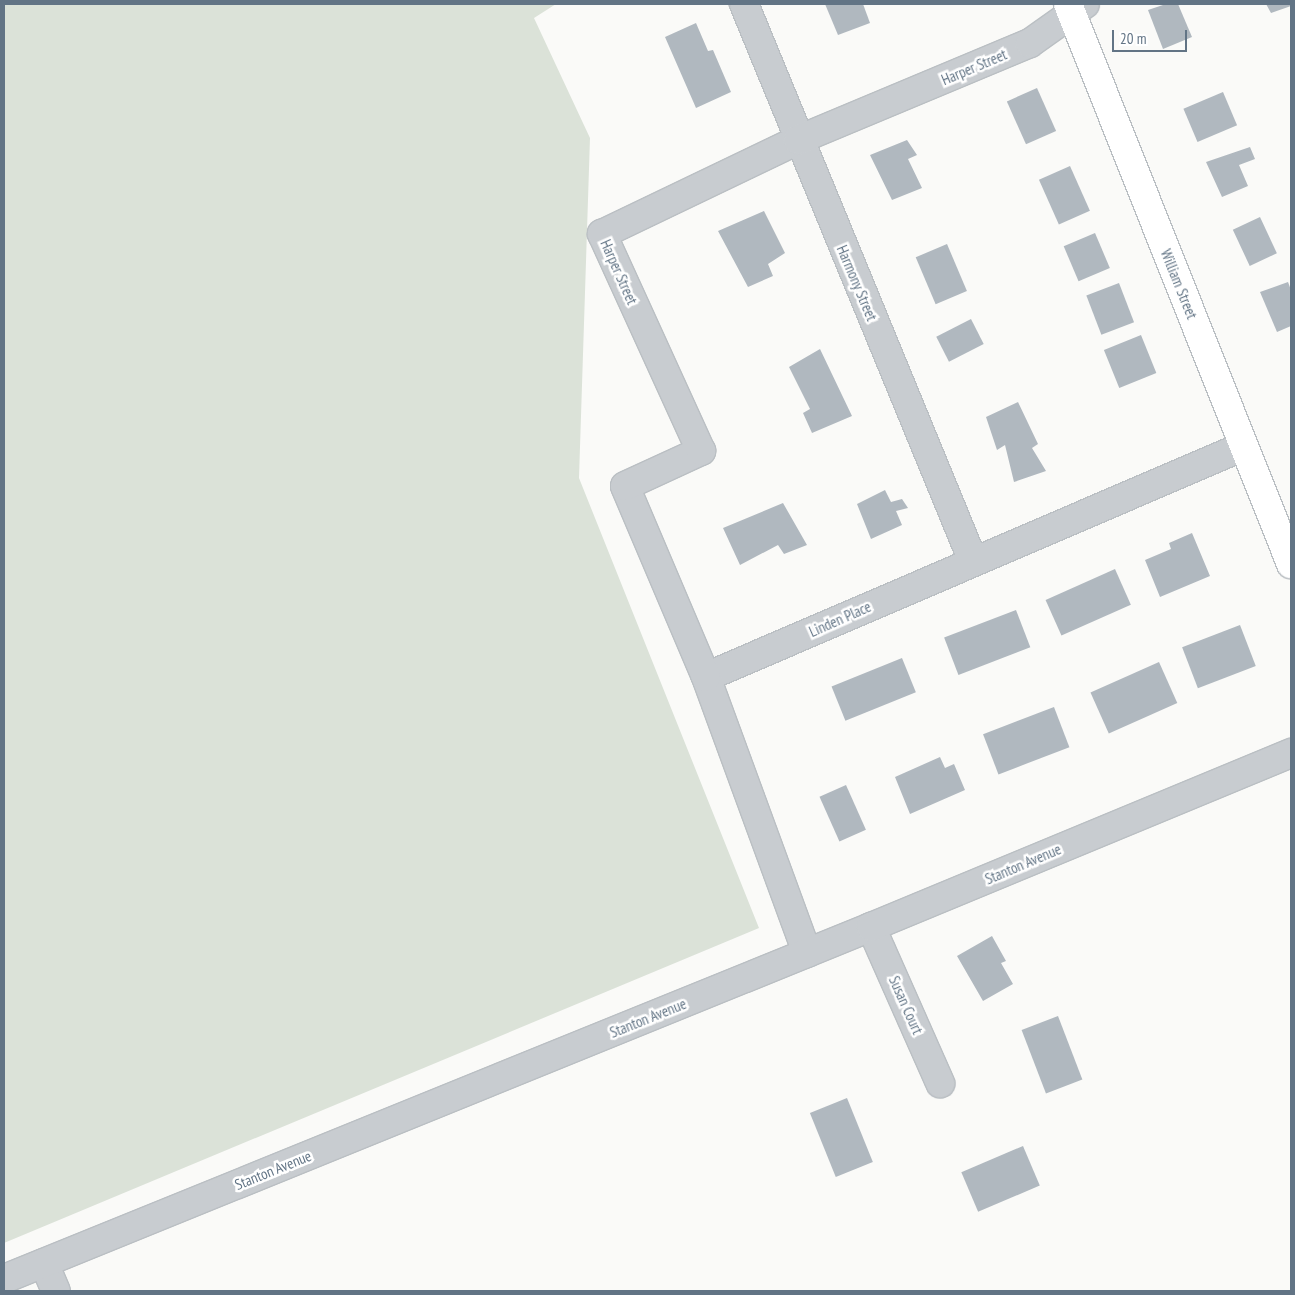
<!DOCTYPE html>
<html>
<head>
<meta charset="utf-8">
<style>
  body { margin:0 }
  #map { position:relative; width:1295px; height:1295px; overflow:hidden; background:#fafaf8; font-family:"PT Sans Narrow",sans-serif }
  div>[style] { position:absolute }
  .green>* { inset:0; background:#dbe2d8 }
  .building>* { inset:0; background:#b0b8bf; transform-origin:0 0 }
  .roads { filter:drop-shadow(1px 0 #babfc3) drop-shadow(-1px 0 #babfc3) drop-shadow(0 1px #babfc3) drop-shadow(0 -1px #babfc3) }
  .minor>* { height:28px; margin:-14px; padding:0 14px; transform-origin:14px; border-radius:14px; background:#c8ccd0 }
  .major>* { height:28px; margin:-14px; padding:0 14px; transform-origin:14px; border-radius:14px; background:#fff }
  span { translate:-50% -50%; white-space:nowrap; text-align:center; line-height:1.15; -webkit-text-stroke:5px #fff; paint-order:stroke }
  .street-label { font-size:15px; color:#627485 }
  .frame { position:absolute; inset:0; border:5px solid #627485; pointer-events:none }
  .scale { position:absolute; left:1112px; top:30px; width:75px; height:22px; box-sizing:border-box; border:2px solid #627485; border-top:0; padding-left:6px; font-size:15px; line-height:18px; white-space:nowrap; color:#627485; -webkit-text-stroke:4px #fff; paint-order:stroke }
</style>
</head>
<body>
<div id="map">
  <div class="green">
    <div style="clip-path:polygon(4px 4px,556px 4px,534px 18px,590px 138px,579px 478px,759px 928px,4px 1243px)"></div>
  </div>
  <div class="building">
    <div style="clip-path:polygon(825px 4px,863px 4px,870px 23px,838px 35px)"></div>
    <div style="clip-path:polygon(1166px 4px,1178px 4px,1192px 37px,1163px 49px,1148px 10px)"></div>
    <div style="clip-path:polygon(1266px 4px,1291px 4px,1291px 6px,1271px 13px)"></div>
    <div style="clip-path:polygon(696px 23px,708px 51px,713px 50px,731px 92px,696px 108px,665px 37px)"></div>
    <div style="left:1037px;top:88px;width:47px;height:33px;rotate:66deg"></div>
    <div style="left:1223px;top:92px;width:36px;height:43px;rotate:67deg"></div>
    <div style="clip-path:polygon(907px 140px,917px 155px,908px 159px,922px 188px,892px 200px,870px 155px)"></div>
    <div style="clip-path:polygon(1250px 147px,1255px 159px,1239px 165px,1248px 186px,1222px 197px,1206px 162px)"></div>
    <div style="left:1070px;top:166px;width:49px;height:34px;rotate:66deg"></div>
    <div style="clip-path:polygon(764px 211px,785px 253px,768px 264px,773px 276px,748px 287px,718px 231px)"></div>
    <div style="left:1260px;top:217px;width:40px;height:30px;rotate:65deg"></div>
    <div style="left:1095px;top:233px;width:38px;height:34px;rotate:67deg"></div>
    <div style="left:947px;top:244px;width:51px;height:34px;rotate:67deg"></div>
    <div style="clip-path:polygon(1288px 282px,1291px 290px,1291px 326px,1277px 332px,1260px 292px)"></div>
    <div style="left:1119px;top:283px;width:42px;height:35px;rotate:69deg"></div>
    <div style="left:971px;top:319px;width:28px;height:39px;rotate:63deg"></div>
    <div style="left:1141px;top:335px;width:41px;height:40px;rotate:68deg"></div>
    <div style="clip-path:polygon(820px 349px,852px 416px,812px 433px,803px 413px,810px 409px,789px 367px)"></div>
    <div style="clip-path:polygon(1018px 402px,1038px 444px,1032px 448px,1046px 471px,1014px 482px,1005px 445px,997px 450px,986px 417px)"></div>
    <div style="clip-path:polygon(885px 490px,891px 502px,902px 499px,908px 508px,896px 511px,902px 525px,871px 539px,857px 504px)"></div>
    <div style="clip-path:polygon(783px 503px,807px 545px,784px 554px,778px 545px,740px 565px,723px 528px)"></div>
    <div style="clip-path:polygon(1192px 533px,1210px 576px,1160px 597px,1145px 560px,1171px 549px,1169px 543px)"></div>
    <div style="left:1115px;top:569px;width:39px;height:76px;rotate:66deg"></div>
    <div style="left:1016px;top:610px;width:40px;height:77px;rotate:69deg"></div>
    <div style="left:1240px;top:625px;width:44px;height:62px;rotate:69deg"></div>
    <div style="left:902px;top:658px;width:37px;height:76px;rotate:68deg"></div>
    <div style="left:1159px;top:662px;width:45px;height:75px;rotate:66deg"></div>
    <div style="left:1054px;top:707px;width:43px;height:76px;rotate:69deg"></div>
    <div style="clip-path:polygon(940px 757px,945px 768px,954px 764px,965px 790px,910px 814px,895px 777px)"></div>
    <div style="left:846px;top:785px;width:49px;height:29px;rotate:66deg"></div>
    <div style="clip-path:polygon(992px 936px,1006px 961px,1001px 963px,1013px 984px,983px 1001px,957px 956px)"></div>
    <div style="left:1058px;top:1016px;width:68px;height:39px;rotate:69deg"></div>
    <div style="left:847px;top:1098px;width:69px;height:40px;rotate:68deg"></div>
    <div style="left:1023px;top:1146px;width:43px;height:67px;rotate:67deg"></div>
  </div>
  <div class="roads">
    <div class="minor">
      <div style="left:744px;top:4px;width:602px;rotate:67.65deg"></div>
      <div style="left:706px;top:677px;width:585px;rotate:-23.24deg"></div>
      <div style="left:871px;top:927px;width:171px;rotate:66.1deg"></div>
      <div style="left:807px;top:953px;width:294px;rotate:-110.1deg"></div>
      <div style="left:706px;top:677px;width:207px;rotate:-113deg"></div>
      <div style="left:625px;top:486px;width:84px;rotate:-24.7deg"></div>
      <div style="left:701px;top:451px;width:239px;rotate:-114.5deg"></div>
      <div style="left:602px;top:234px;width:217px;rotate:-25.6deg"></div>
      <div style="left:798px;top:140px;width:251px;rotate:-22.7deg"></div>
      <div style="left:1030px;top:43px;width:67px;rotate:-35.3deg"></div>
      <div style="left:44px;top:1263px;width:30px;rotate:67deg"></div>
      <div style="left:4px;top:1279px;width:936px;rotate:-22.1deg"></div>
      <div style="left:871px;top:927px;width:455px;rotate:-22.5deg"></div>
    </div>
    <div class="major">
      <div style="left:1068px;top:4px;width:603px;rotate:68.29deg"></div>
    </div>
  </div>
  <div class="street-label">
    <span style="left:974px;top:67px;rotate:-23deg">Harper Street</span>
    <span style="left:619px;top:272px;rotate:66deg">Harper Street</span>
    <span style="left:857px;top:283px;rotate:67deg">Harmony Street</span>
    <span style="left:1179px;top:284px;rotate:68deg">William Street</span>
    <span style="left:840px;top:619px;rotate:-24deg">Linden Place</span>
    <span style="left:1023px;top:864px;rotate:-23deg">Stanton Avenue</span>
    <span style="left:906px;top:1005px;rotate:66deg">Susan Court</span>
    <span style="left:648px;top:1018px;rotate:-22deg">Stanton Avenue</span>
    <span style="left:273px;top:1170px;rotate:-22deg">Stanton Avenue</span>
  </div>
  <div class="frame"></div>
  <div class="scale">20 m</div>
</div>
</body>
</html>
